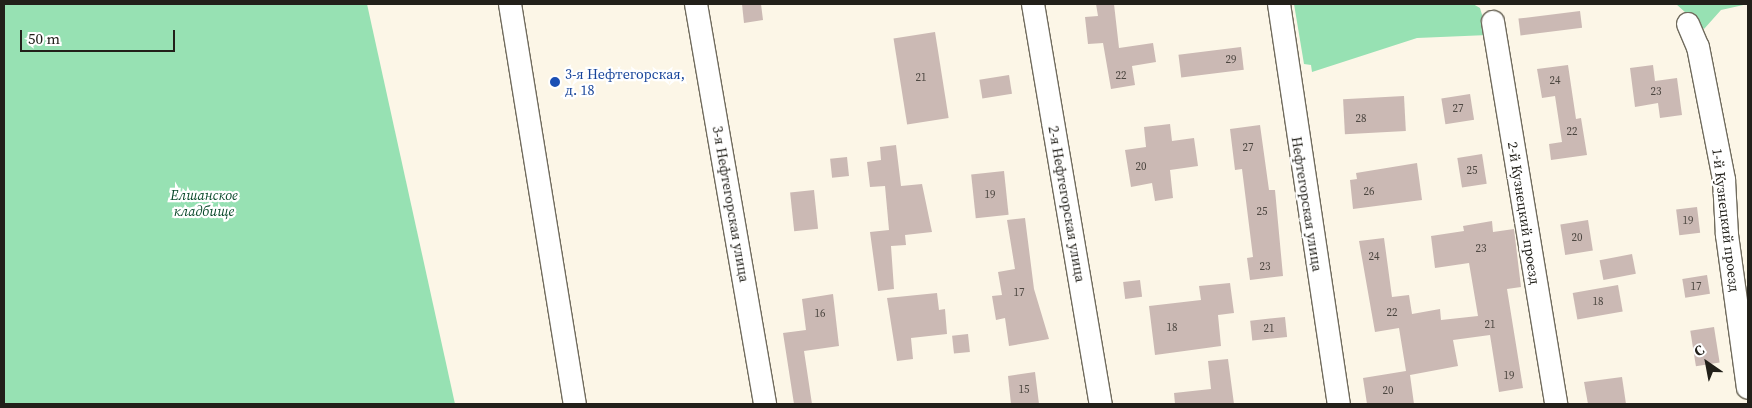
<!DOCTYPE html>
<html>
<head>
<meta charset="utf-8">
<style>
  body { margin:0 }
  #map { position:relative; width:1752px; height:408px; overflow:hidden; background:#fcf6e7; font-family:"Source Serif 4",serif }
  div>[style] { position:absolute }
  .green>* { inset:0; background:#97e1b3 }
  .building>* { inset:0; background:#cbb9b4; transform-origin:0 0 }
  .roads { filter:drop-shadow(1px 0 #706b5d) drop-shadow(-1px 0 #706b5d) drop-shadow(0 1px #706b5d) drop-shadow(0 -1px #706b5d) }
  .minor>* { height:22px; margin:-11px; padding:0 11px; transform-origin:11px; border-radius:11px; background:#fff }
  .dots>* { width:14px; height:14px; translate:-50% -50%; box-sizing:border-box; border:2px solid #fff; border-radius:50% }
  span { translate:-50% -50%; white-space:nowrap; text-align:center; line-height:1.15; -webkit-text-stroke:4.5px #fff; paint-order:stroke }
  .number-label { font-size:11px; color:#4c4640 }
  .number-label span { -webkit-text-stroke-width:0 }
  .transit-label { font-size:14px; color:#164399 }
  .left { translate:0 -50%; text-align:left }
  .park-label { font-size:14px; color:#09492a; font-style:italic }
  .street-label { font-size:14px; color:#22201a }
  .frame { position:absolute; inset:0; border:5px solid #22201a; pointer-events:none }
  .north { position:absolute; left:1682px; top:338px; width:50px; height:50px; -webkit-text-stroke:4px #fff; paint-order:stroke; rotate:327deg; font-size:14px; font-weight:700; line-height:20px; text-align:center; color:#22201a }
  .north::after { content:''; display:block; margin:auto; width:18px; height:22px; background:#22201a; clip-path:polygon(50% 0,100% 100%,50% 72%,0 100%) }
  .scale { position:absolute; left:20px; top:30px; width:155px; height:22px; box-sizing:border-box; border:2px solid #22201a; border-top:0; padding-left:6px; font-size:15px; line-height:18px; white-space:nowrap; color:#22201a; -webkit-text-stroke:4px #fff; paint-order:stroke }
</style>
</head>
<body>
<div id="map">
  <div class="green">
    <div style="clip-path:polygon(4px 4px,367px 4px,455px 404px,4px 404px)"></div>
    <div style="clip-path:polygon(1294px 4px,1473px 4px,1480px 8px,1488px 35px,1417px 38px,1312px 72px,1311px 65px,1304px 64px)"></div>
    <div style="clip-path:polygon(1676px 4px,1748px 4px,1721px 10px,1704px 29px)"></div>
  </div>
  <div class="building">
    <div style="clip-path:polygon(742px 4px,761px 4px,763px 20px,744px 23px)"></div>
    <div style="clip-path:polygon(1096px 4px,1114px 4px,1119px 48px,1153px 43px,1156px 62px,1132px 66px,1135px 85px,1111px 89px,1103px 43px,1088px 44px,1085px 17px,1098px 16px)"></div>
    <div style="left:1580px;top:11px;width:17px;height:62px;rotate:83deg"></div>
    <div style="left:935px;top:32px;width:87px;height:42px;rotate:81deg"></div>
    <div style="left:1241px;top:47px;width:23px;height:63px;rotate:83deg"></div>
    <div style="clip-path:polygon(1568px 65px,1576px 119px,1581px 118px,1587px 155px,1551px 160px,1549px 144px,1562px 142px,1555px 96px,1542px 98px,1537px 69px)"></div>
    <div style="clip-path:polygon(1653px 65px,1655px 81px,1677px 78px,1682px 115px,1660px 118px,1658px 103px,1635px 107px,1630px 68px)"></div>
    <div style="left:1009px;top:75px;width:19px;height:30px;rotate:81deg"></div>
    <div style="left:1470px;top:94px;width:26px;height:29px;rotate:81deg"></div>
    <div style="left:1404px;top:96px;width:35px;height:61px;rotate:87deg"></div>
    <div style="clip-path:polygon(1170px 124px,1172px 141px,1194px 138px,1198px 166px,1170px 170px,1173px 198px,1155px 201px,1152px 183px,1131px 187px,1125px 150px,1146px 147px,1144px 127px)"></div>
    <div style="clip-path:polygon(1260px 125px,1269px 190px,1275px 190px,1283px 276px,1250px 280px,1247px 258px,1253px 257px,1242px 169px,1235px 170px,1230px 129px)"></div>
    <div style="clip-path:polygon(896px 145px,901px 186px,922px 184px,932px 232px,905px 235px,906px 245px,891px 246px,894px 289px,878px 291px,870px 232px,889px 230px,885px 186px,870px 187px,867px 162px,881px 160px,880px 147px)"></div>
    <div style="left:1482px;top:154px;width:30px;height:25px;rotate:81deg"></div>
    <div style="left:847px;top:157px;width:19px;height:17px;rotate:84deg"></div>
    <div style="clip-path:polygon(1417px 163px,1422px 200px,1353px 209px,1350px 180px,1357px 179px,1356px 173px)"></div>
    <div style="left:1004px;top:171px;width:44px;height:33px;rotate:84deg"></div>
    <div style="left:814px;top:190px;width:39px;height:24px;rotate:84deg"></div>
    <div style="left:1697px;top:207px;width:26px;height:21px;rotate:83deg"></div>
    <div style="clip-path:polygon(1025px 218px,1034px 289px,1049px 339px,1009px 346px,1005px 318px,996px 320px,992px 296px,1002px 295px,998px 272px,1015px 269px,1007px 220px)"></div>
    <div style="left:1588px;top:220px;width:31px;height:28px;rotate:81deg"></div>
    <div style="clip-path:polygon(1492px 221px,1493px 232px,1514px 229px,1521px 287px,1507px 289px,1523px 388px,1499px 392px,1490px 335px,1453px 340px,1458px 366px,1410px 375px,1414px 404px,1367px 404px,1363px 378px,1406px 371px,1399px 328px,1375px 332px,1359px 241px,1384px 238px,1392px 297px,1409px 295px,1412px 314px,1440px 309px,1441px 320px,1478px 316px,1469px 263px,1435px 268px,1431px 236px,1464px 231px,1463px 226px)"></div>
    <div style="left:1632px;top:254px;width:20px;height:33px;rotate:79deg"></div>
    <div style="left:1707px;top:275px;width:19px;height:25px;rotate:81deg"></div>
    <div style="left:1140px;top:280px;width:17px;height:17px;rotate:83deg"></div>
    <div style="clip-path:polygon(1230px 283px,1234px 313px,1218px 315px,1221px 346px,1155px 355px,1149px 306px,1201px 300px,1199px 286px)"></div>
    <div style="left:1618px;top:285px;width:27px;height:46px;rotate:80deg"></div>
    <div style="clip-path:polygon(937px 293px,939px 310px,945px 309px,947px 334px,911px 338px,913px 359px,897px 361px,887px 298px)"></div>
    <div style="clip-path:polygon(833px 294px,839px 346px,804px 351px,812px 404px,794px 404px,783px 333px,806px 330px,802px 299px)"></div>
    <div style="left:1285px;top:317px;width:20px;height:35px;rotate:84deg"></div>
    <div style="left:1714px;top:327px;width:36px;height:24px;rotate:81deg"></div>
    <div style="left:968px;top:334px;width:18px;height:16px;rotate:84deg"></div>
    <div style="clip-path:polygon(1228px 359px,1234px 404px,1175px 404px,1174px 393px,1211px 389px,1208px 361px)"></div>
    <div style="clip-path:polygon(1035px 372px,1039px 404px,1011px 404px,1008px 376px)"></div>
    <div style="clip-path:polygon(1622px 377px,1626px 404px,1588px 404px,1584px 382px)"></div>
  </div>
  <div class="roads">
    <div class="minor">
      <div style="left:510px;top:4px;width:405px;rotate:80.8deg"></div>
      <div style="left:696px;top:4px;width:406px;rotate:80.2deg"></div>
      <div style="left:1033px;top:4px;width:406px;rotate:80.4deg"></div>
      <div style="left:1279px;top:4px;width:404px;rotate:81.5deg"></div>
      <div style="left:1493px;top:22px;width:387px;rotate:80.6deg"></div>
      <div style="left:1688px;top:24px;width:25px;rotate:67deg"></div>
      <div style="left:1698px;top:47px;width:136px;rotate:78.9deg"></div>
      <div style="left:1724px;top:180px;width:55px;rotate:86.9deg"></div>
      <div style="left:1727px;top:235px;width:154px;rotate:82.2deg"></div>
    </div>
  </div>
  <div class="dots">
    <div style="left:555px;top:82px;background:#1a4fb4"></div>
  </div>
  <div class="number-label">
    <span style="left:1231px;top:60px">29</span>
    <span style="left:1121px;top:76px">22</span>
    <span style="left:921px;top:78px">21</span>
    <span style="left:1555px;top:81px">24</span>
    <span style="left:1656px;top:92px">23</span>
    <span style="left:1458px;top:109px">27</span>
    <span style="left:1361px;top:119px">28</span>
    <span style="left:1572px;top:132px">22</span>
    <span style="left:1248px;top:148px">27</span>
    <span style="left:1141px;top:167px">20</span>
    <span style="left:1472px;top:171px">25</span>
    <span style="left:1369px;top:192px">26</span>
    <span style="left:990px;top:195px">19</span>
    <span style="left:1262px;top:212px">25</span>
    <span style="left:1688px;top:221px">19</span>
    <span style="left:1577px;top:238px">20</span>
    <span style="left:1481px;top:249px">23</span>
    <span style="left:1374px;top:257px">24</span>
    <span style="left:1265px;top:267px">23</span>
    <span style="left:1696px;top:287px">17</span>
    <span style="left:1019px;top:293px">17</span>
    <span style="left:1598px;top:302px">18</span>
    <span style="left:1392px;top:313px">22</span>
    <span style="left:820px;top:314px">16</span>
    <span style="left:1490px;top:325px">21</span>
    <span style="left:1172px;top:328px">18</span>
    <span style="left:1269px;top:329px">21</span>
    <span style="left:1509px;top:376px">19</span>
    <span style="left:1024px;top:390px">15</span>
    <span style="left:1388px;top:391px">20</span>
  </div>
  <div class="transit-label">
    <span class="left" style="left:565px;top:82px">3-я Нефтегорская,<br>д. 18</span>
  </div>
  <div class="park-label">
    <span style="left:204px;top:203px">Елшанское<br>кладбище</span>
  </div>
  <div class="street-label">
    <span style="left:731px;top:204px;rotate:80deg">3-я Нефтегорская улица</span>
    <span style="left:1067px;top:204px;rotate:80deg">2-я Нефтегорская улица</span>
    <span style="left:1307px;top:204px;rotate:81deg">Нефтегорская улица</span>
    <span style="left:1524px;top:213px;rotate:81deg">2-й Кузнецкий проезд</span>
    <span style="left:1726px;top:220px;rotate:83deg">1-й Кузнецкий проезд</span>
  </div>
  <div class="frame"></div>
  <div class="north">С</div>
  <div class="scale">50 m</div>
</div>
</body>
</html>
